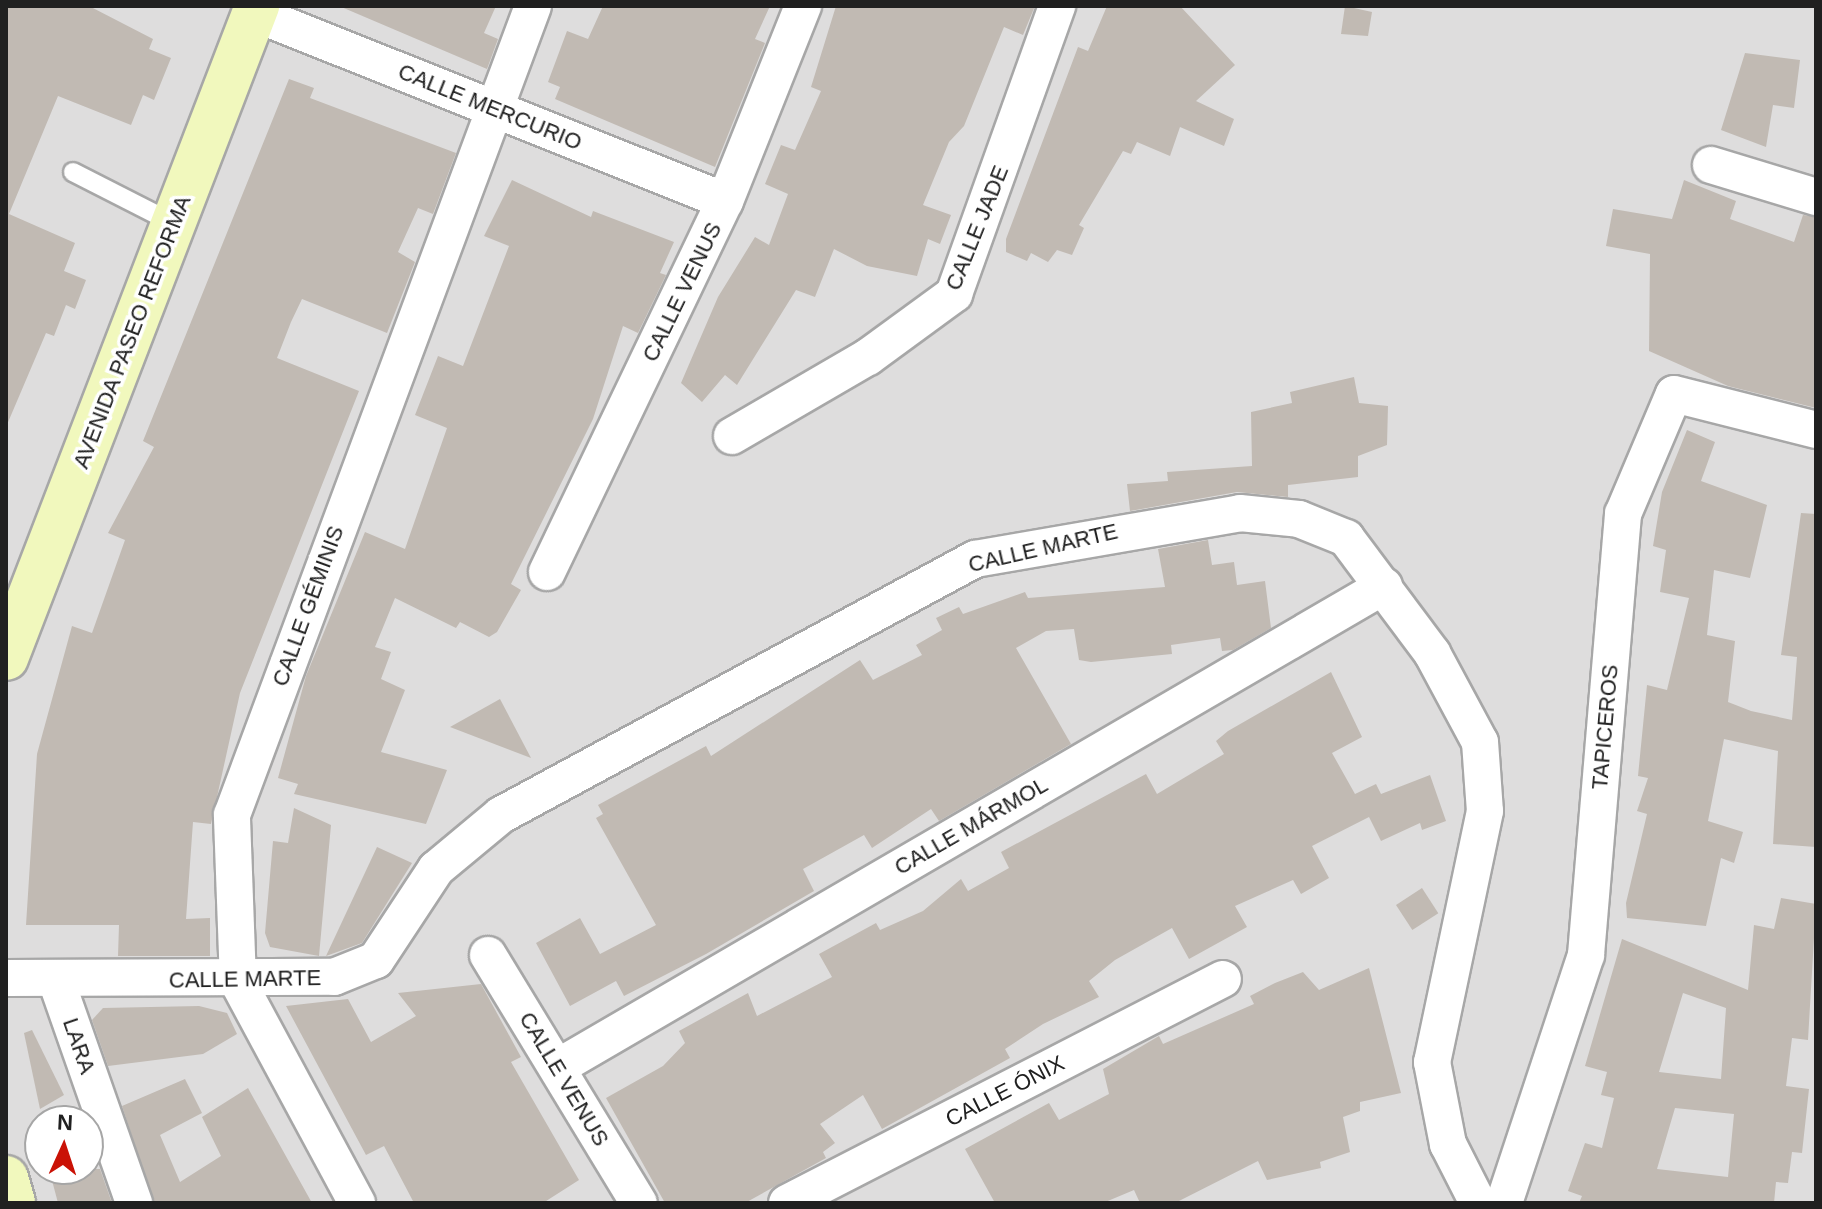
<!DOCTYPE html>
<html>
<head>
<meta charset="utf-8">
<style>
  body { margin:0 }
  #map { position:relative; width:1822px; height:1209px; overflow:hidden; background:#f0eee7; font-family:Helvetica,sans-serif }
  div>[style] { position:absolute }
  .residential>* { inset:0; background:#dedddd }
  .building>* { inset:0; background:#c1bab3; transform-origin:0 0 }
  .roads { filter:drop-shadow(2px 0 #a7a7a7) drop-shadow(-2px 0 #a7a7a7) drop-shadow(0 2px #a7a7a7) drop-shadow(0 -2px #a7a7a7) }
  .service>* { height:18px; margin:-9px; padding:0 9px; transform-origin:9px; border-radius:9px; background:#fff }
  .minor>* { height:36px; margin:-18px; padding:0 18px; transform-origin:18px; border-radius:18px; background:#fff }
  .secondary>* { height:44px; margin:-22px; padding:0 22px; transform-origin:22px; border-radius:22px; background:#f1f8bd }
  span { translate:-50% -50%; white-space:nowrap; text-align:center; line-height:1.15; -webkit-text-stroke:7px #fff; paint-order:stroke }
  .street-label { font-size:22px; color:#202020 }
  .frame { position:absolute; inset:0; border:8px solid #202020; pointer-events:none }
  .north { position:absolute; left:24px; top:1105px; width:80px; height:80px; box-sizing:border-box; background:#fff; border:2px solid #a6a6a6; border-radius:50%; rotate:3deg; font-size:22px; font-weight:700; line-height:32px; text-align:center; color:#202020 }
  .north::after { content:''; display:block; margin:auto; width:28px; height:36px; background:#ca1206; clip-path:polygon(50% 0,100% 100%,50% 72%,0 100%) }
</style>
</head>
<body>
<div id="map">
  <div class="residential">
    <div style="clip-path:polygon(evenodd,6px 6px,1816px 6px,1816px 1203px,6px 1203px,6px 6px,40px 1121px,88px 1121px,88px 1169px,40px 1169px,40px 1121px)"></div>
  </div>
  <div class="building">
    <div style="clip-path:polygon(6px 6px,89px 6px,153px 39px,149px 49px,171px 58px,154px 100px,143px 95px,131px 125px,58px 96px,9px 214px,75px 243px,64px 271px,86px 280px,75px 309px,66px 305px,54px 336px,46px 333px,6px 427px)"></div>
    <div style="clip-path:polygon(339px 6px,496px 6px,484px 33px,498px 39px,487px 69px)"></div>
    <div style="clip-path:polygon(603px 6px,770px 6px,755px 39px,765px 43px,715px 167px,555px 99px,560px 87px,548px 82px,567px 31px,588px 39px)"></div>
    <div style="clip-path:polygon(836px 6px,1035px 6px,1023px 35px,1004px 27px,964px 126px,949px 142px,923px 205px,951px 215px,940px 244px,928px 239px,917px 276px,867px 266px,834px 249px,815px 297px,796px 290px,737px 385px,725px 375px,702px 402px,681px 383px,718px 297px,755px 237px,769px 245px,788px 194px,765px 184px,781px 145px,795px 150px,821px 91px,811px 87px)"></div>
    <div style="clip-path:polygon(1107px 6px,1180px 6px,1235px 65px,1196px 101px,1234px 119px,1224px 146px,1180px 127px,1170px 156px,1137px 142px,1131px 154px,1123px 151px,1079px 225px,1084px 228px,1072px 255px,1057px 250px,1048px 262px,1031px 253px,1027px 261px,1006px 252px,1006px 239px,1078px 47px,1088px 51px)"></div>
    <div style="clip-path:polygon(1345px 6px,1372px 12px,1368px 36px,1341px 34px)"></div>
    <div style="clip-path:polygon(1745px 53px,1800px 60px,1794px 108px,1773px 105px,1766px 147px,1721px 130px)"></div>
    <div style="clip-path:polygon(289px 79px,314px 88px,310px 98px,456px 153px,433px 214px,418px 208px,398px 252px,415px 262px,387px 333px,302px 299px,291px 322px,277px 358px,359px 391px,240px 693px,211px 824px,193px 822px,186px 919px,210px 918px,210px 956px,118px 956px,119px 925px,26px 925px,37px 754px,72px 626px,92px 633px,125px 540px,108px 533px,154px 447px,143px 441px)"></div>
    <div style="clip-path:polygon(512px 180px,591px 217px,593px 211px,674px 242px,660px 273px,666px 275px,638px 333px,623px 326px,593px 419px,511px 584px,521px 590px,497px 632px,489px 637px,460px 622px,456px 628px,395px 598px,375px 647px,391px 652px,381px 679px,405px 690px,381px 752px,447px 770px,426px 824px,294px 794px,298px 784px,278px 778px,306px 676px,365px 532px,405px 549px,447px 428px,415px 415px,438px 356px,463px 366px,509px 246px,484px 236px)"></div>
    <div style="clip-path:polygon(1684px 180px,1736px 201px,1730px 219px,1794px 242px,1803px 215px,1816px 217px,1816px 408px,1728px 386px,1649px 351px,1650px 254px,1606px 246px,1613px 209px,1672px 219px)"></div>
    <div style="clip-path:polygon(1354px 377px,1359px 403px,1388px 406px,1387px 445px,1358px 456px,1358px 477px,1288px 485px,1288px 497px,1237px 492px,1130px 511px,1127px 484px,1168px 481px,1167px 472px,1252px 466px,1251px 412px,1292px 403px,1290px 392px)"></div>
    <div style="clip-path:polygon(1687px 430px,1715px 442px,1701px 481px,1767px 505px,1750px 578px,1714px 570px,1707px 635px,1735px 641px,1728px 702px,1751px 711px,1792px 720px,1797px 657px,1781px 655px,1801px 513px,1816px 514px,1816px 847px,1773px 844px,1778px 751px,1724px 739px,1708px 821px,1743px 832px,1734px 863px,1721px 858px,1706px 926px,1627px 918px,1626px 903px,1647px 814px,1637px 811px,1648px 778px,1638px 776px,1647px 685px,1667px 690px,1689px 598px,1660px 592px,1666px 550px,1653px 546px,1662px 492px)"></div>
    <div style="clip-path:polygon(1208px 540px,1212px 565px,1234px 562px,1237px 585px,1265px 581px,1271px 628px,1233px 650px,1222px 651px,1220px 638px,1171px 645px,1172px 654px,1091px 662px,1079px 660px,1074px 629px,1046px 631px,1016px 648px,1071px 744px,939px 821px,931px 809px,872px 848px,864px 835px,803px 869px,814px 891px,706px 954px,624px 996px,616px 981px,570px 1006px,536px 943px,580px 918px,600px 954px,656px 925px,596px 818px,603px 814px,598px 805px,706px 746px,711px 756px,860px 660px,873px 680px,922px 655px,916px 645px,942px 630px,936px 618px,959px 607px,963px 614px,1025px 592px,1028px 598px,1165px 587px,1158px 549px)"></div>
    <div style="clip-path:polygon(1331px 672px,1362px 737px,1332px 753px,1355px 794px,1376px 784px,1381px 794px,1430px 775px,1446px 821px,1422px 830px,1420px 823px,1381px 841px,1369px 817px,1312px 846px,1329px 878px,1301px 894px,1293px 880px,1235px 906px,1247px 927px,1189px 959px,1172px 928px,1115px 960px,1089px 981px,1099px 997px,1043px 1024px,1005px 1049px,1010px 1058px,882px 1129px,863px 1095px,820px 1124px,835px 1143px,823px 1152px,826px 1158px,745px 1203px,665px 1203px,606px 1098px,663px 1066px,685px 1043px,679px 1031px,748px 993px,757px 1016px,832px 977px,819px 954px,876px 923px,880px 930px,923px 911px,961px 879px,968px 891px,1009px 868px,1001px 852px,1146px 774px,1157px 794px,1224px 754px,1216px 741px,1228px 731px)"></div>
    <div style="clip-path:polygon(500px 699px,531px 758px,450px 727px)"></div>
    <div style="clip-path:polygon(294px 808px,331px 825px,319px 956px,270px 947px,265px 933px,273px 841px,288px 843px)"></div>
    <div style="clip-path:polygon(377px 847px,412px 863px,362px 943px,326px 956px)"></div>
    <div style="left:1422px;top:888px;width:30px;height:31px;rotate:57deg"></div>
    <div style="clip-path:polygon(evenodd,1781px 898px,1816px 904px,1808px 1040px,1792px 1038px,1786px 1086px,1809px 1089px,1802px 1153px,1792px 1152px,1788px 1183px,1776px 1182px,1774px 1203px,1579px 1203px,1582px 1196px,1568px 1191px,1585px 1143px,1602px 1148px,1614px 1098px,1601px 1095px,1607px 1072px,1585px 1066px,1622px 939px,1748px 990px,1754px 925px,1774px 929px,1781px 898px,1683px 993px,1726px 1008px,1721px 1079px,1659px 1072px,1683px 993px,1781px 898px,1675px 1108px,1734px 1114px,1728px 1177px,1657px 1169px,1675px 1108px)"></div>
    <div style="clip-path:polygon(1369px 968px,1401px 1093px,1360px 1102px,1360px 1111px,1343px 1117px,1350px 1152px,1320px 1162px,1321px 1168px,1267px 1180px,1258px 1161px,1175px 1203px,1140px 1203px,1134px 1190px,1103px 1203px,995px 1203px,965px 1149px,1049px 1103px,1059px 1120px,1109px 1094px,1103px 1069px,1159px 1036px,1163px 1044px,1254px 1004px,1250px 996px,1275px 983px,1303px 972px,1319px 990px)"></div>
    <div style="clip-path:polygon(481px 984px,521px 1057px,511px 1062px,579px 1180px,543px 1203px,414px 1203px,384px 1146px,366px 1155px,286px 1006px,348px 999px,371px 1042px,416px 1016px,398px 993px)"></div>
    <div style="clip-path:polygon(199px 1006px,227px 1013px,237px 1034px,203px 1054px,108px 1066px,92px 1020px,103px 1008px)"></div>
    <div style="clip-path:polygon(32px 1030px,64px 1095px,40px 1109px,24px 1033px)"></div>
    <div style="clip-path:polygon(185px 1079px,202px 1113px,160px 1135px,180px 1182px,221px 1156px,202px 1117px,248px 1088px,312px 1203px,154px 1203px,122px 1106px)"></div>
    <div style="clip-path:polygon(49px 1169px,100px 1169px,112px 1203px,58px 1203px)"></div>
  </div>
  <div class="roads">
    <div class="service">
      <div style="left:73px;top:172px;width:112px;rotate:27deg"></div>
    </div>
    <div class="minor">
      <div style="left:254px;top:13px;width:507px;rotate:21.76deg"></div>
      <div style="left:1711px;top:165px;width:110px;rotate:16.9deg"></div>
      <div style="left:732px;top:436px;width:157px;rotate:-30.2deg"></div>
      <div style="left:868px;top:357px;width:107px;rotate:-36.2deg"></div>
      <div style="left:954px;top:294px;width:306px;rotate:-70.3deg"></div>
      <div style="left:547px;top:572px;width:411px;rotate:-64.4deg"></div>
      <div style="left:725px;top:201px;width:210px;rotate:-68.2deg"></div>
      <div style="left:488px;top:955px;width:290px;rotate:58.7deg"></div>
      <div style="left:6px;top:978px;width:328px;rotate:-0.2deg"></div>
      <div style="left:334px;top:977px;width:45px;rotate:-22deg"></div>
      <div style="left:376px;top:960px;width:109px;rotate:-56.6deg"></div>
      <div style="left:436px;top:869px;width:85px;rotate:-39.7deg"></div>
      <div style="left:501px;top:815px;width:539px;rotate:-28.37deg"></div>
      <div style="left:975px;top:559px;width:269px;rotate:-9.8deg"></div>
      <div style="left:1240px;top:513px;width:59px;rotate:5.8deg"></div>
      <div style="left:1299px;top:519px;width:51px;rotate:22deg"></div>
      <div style="left:1346px;top:538px;width:144px;rotate:53.2deg"></div>
      <div style="left:1432px;top:653px;width:101px;rotate:61.7deg"></div>
      <div style="left:1480px;top:742px;width:69px;rotate:85.9deg"></div>
      <div style="left:1485px;top:811px;width:257px;rotate:101.9deg"></div>
      <div style="left:1432px;top:1062px;width:84px;rotate:79deg"></div>
      <div style="left:1448px;top:1144px;width:66px;rotate:63deg"></div>
      <div style="left:56px;top:980px;width:236px;rotate:70.7deg"></div>
      <div style="left:558px;top:1067px;width:956px;rotate:-30.21deg"></div>
      <div style="left:357px;top:1203px;width:251px;rotate:-118.3deg"></div>
      <div style="left:238px;top:982px;width:167px;rotate:-92.1deg"></div>
      <div style="left:232px;top:815px;width:863px;rotate:-69.59deg"></div>
      <div style="left:787px;top:1203px;width:490px;rotate:-27.2deg"></div>
      <div style="left:1504px;top:1203px;width:261px;rotate:-71.7deg"></div>
      <div style="left:1586px;top:955px;width:443px;rotate:-85.2deg"></div>
      <div style="left:1623px;top:514px;width:130px;rotate:-67deg"></div>
      <div style="left:1674px;top:394px;width:146px;rotate:14.2deg"></div>
    </div>
    <div class="secondary">
      <div style="left:6px;top:658px;width:699px;rotate:-68.94deg"></div>
      <div style="left:6px;top:1178px;width:26px;rotate:74deg"></div>
    </div>
  </div>
  <div class="street-label">
    <span style="left:490px;top:107px;rotate:22deg">CALLE MERCURIO</span>
    <span style="left:977px;top:228px;rotate:-68deg">CALLE JADE</span>
    <span style="left:682px;top:292px;rotate:-64deg">CALLE VENUS</span>
    <span style="left:132px;top:332px;rotate:-69deg">AVENIDA PASEO REFORMA</span>
    <span style="left:1043px;top:548px;rotate:-13deg">CALLE MARTE</span>
    <span style="left:308px;top:606px;rotate:-70deg">CALLE GÉMINIS</span>
    <span style="left:1605px;top:727px;rotate:-85deg">TAPICEROS</span>
    <span style="left:971px;top:826px;rotate:-30deg">CALLE MÁRMOL</span>
    <span style="left:245px;top:979px;rotate:-1deg">CALLE MARTE</span>
    <span style="left:79px;top:1046px;rotate:71deg">LARA</span>
    <span style="left:564px;top:1079px;rotate:59deg">CALLE VENUS</span>
    <span style="left:1005px;top:1091px;rotate:-27deg">CALLE ÓNIX</span>
  </div>
  <div class="frame"></div>
  <div class="north">N</div>
</div>
</body>
</html>
